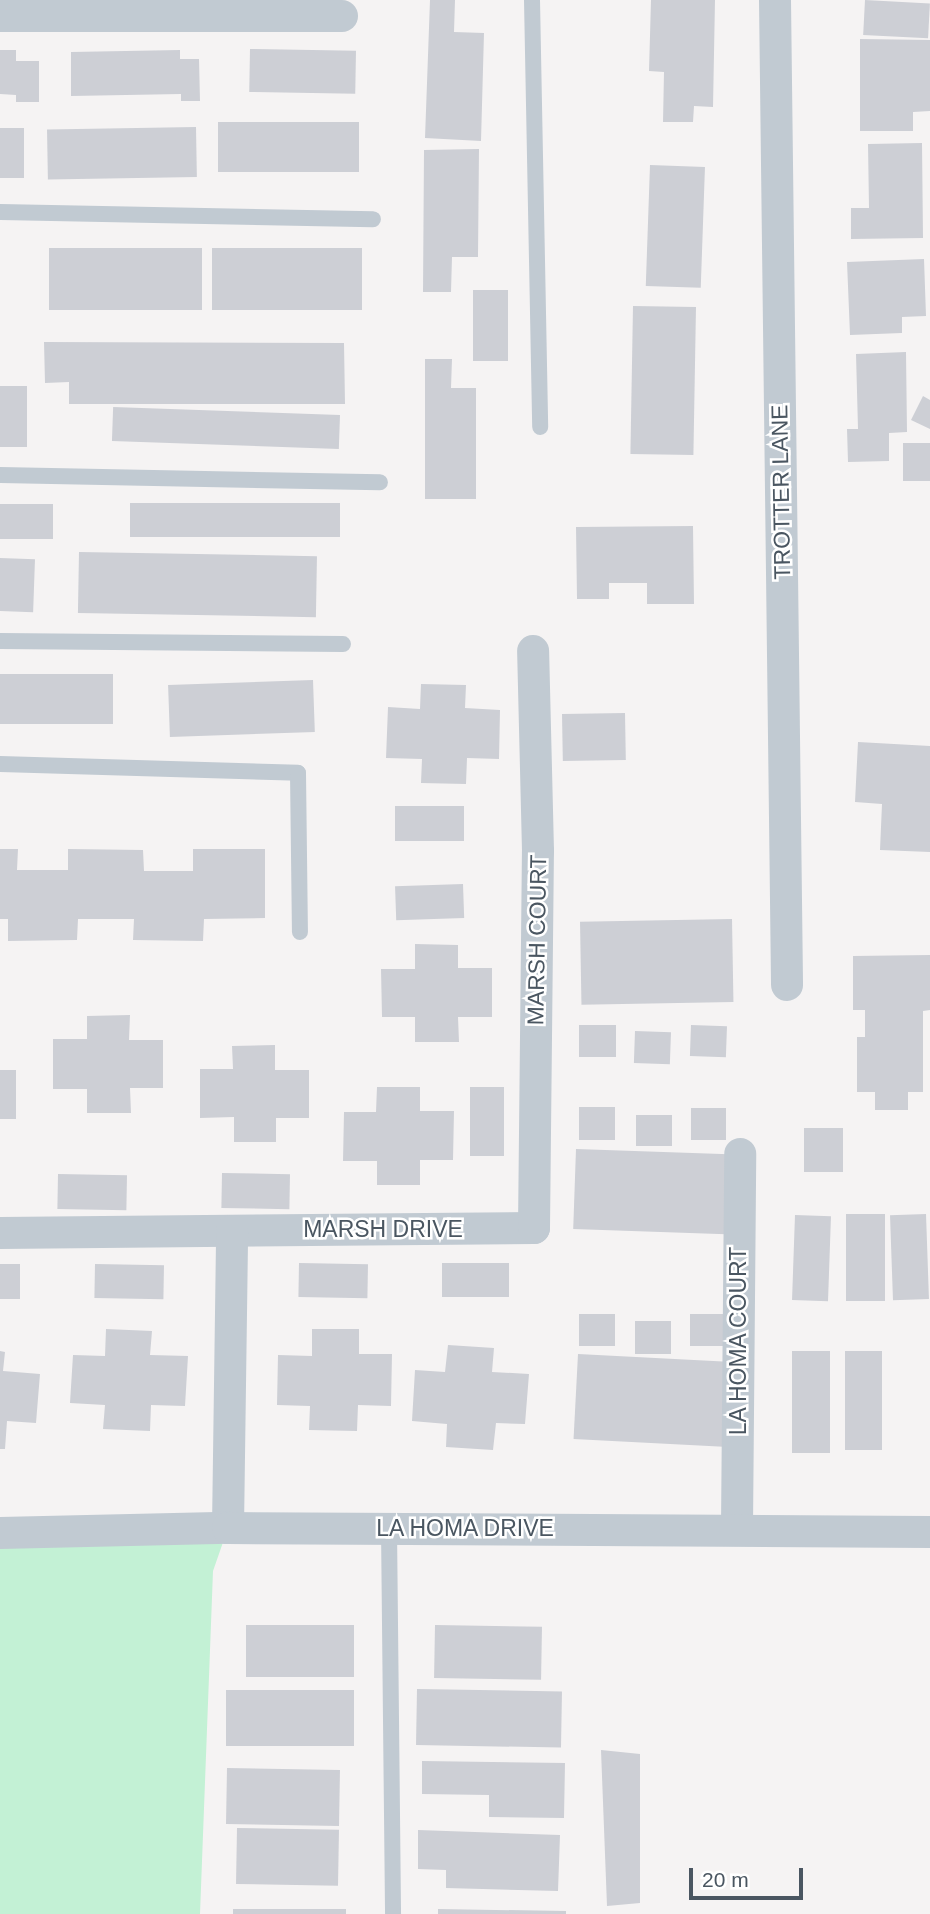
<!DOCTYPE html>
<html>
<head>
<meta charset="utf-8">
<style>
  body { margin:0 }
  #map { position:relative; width:930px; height:1914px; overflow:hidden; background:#f5f3f3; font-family:Arial,sans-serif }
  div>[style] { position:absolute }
  .green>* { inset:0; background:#c3f1d5 }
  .building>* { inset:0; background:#cdcfd5; transform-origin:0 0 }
  .lane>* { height:16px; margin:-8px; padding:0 8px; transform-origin:8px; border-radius:8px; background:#c1cad2 }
  .street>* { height:32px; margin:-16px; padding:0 16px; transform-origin:16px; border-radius:16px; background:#c1cad2 }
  span { translate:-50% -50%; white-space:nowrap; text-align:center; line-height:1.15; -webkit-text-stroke:5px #fff; paint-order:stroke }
  .street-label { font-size:23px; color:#4a5661 }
  .scale { position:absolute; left:689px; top:1868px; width:114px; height:32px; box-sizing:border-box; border:4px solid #4a5661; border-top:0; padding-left:9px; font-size:21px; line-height:24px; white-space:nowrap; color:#4a5661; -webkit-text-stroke:5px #fff; paint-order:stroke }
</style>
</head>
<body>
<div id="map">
  <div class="green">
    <div style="clip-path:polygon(228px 1528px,213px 1571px,200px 1914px,0 1914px,0 1531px)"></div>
  </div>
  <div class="building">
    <div style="clip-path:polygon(430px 0,455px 0,454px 32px,484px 33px,481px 141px,425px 138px)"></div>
    <div style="clip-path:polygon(651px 0,715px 0,713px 107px,694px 106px,693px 122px,663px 122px,664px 72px,649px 71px)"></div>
    <div style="left:865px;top:0;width:65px;height:35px;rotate:3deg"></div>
    <div style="clip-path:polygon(860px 39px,930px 40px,930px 111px,913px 112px,913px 131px,860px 131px)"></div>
    <div style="left:250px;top:49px;width:106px;height:43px;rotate:1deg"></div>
    <div style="clip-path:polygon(0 50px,16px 50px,16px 61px,39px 61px,39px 102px,16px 102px,16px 95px,0 94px)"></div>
    <div style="clip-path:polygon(180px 50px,180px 59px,199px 59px,200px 101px,181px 101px,181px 94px,71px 96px,71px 52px)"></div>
    <div style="left:218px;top:122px;width:141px;height:50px"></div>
    <div style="left:196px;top:127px;width:50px;height:149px;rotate:89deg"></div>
    <div style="left:0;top:128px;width:24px;height:50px"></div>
    <div style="clip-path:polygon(922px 143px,923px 238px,851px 239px,851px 208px,869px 208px,868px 144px)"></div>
    <div style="clip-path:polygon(479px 149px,478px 257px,452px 257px,451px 292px,423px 292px,424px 150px)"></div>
    <div style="left:650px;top:165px;width:55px;height:121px;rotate:2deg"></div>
    <div style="left:49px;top:248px;width:153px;height:62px"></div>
    <div style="left:212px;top:248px;width:150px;height:62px"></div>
    <div style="clip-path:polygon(924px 259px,926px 316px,902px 317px,902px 333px,850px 335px,847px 262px)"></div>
    <div style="left:473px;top:290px;width:35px;height:71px"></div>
    <div style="left:633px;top:306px;width:63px;height:148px;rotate:1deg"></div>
    <div style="clip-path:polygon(44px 342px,344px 343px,345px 404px,69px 404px,69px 382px,45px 383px)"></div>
    <div style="clip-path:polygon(906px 352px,907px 432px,889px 433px,889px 461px,848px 462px,847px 429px,858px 429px,856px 354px)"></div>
    <div style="clip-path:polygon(425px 359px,452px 359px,451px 388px,476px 388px,476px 499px,425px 499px)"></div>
    <div style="left:0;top:386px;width:27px;height:61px"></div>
    <div style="clip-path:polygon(923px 396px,930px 400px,930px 429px,911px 420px)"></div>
    <div style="left:340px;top:415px;width:34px;height:227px;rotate:92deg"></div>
    <div style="left:903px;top:443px;width:27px;height:38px"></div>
    <div style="left:130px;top:503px;width:210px;height:34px"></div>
    <div style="left:0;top:504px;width:53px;height:35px"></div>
    <div style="clip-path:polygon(693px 526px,694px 604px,647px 604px,647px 583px,609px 583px,609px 599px,577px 599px,576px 527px)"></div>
    <div style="left:79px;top:552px;width:238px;height:61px;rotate:1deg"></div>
    <div style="left:0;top:558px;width:35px;height:53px;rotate:2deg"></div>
    <div style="left:113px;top:674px;width:50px;height:113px;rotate:90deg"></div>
    <div style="left:313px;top:680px;width:52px;height:145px;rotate:88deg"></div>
    <div style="clip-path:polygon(421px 684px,466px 685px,465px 708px,500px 710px,499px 759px,467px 758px,466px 784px,421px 783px,422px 759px,386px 758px,388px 707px,420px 709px)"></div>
    <div style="left:625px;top:713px;width:47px;height:63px;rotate:89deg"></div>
    <div style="clip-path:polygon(858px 742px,930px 746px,930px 852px,880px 850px,882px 804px,855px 802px)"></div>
    <div style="left:464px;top:806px;width:35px;height:69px;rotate:90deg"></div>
    <div style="clip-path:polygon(0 849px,18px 849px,17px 870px,68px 870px,68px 849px,143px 850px,144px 871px,193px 871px,193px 849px,265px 849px,265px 918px,204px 919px,203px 941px,133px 940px,134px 919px,78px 919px,77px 940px,8px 941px,8px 919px,0 919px)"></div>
    <div style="left:463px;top:884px;width:34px;height:68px;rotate:88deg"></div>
    <div style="left:732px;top:919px;width:83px;height:152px;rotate:89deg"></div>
    <div style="clip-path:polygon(415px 944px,458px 945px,458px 968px,492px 968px,492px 1017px,458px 1017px,459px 1042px,415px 1042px,415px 1017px,382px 1017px,381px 969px,415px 969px)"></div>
    <div style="clip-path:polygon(930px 955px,930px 1010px,923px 1011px,923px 1092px,908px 1092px,908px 1110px,875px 1110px,875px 1092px,857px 1092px,857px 1037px,865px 1037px,865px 1010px,853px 1010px,853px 956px)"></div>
    <div style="clip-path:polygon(130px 1015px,129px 1040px,163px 1040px,163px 1088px,130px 1088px,131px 1113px,87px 1113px,87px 1089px,53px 1089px,53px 1039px,87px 1039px,87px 1016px)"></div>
    <div style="left:579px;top:1025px;width:37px;height:32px"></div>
    <div style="left:691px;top:1025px;width:36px;height:31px;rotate:2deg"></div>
    <div style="left:635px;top:1031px;width:36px;height:32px;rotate:2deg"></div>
    <div style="clip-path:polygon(275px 1045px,275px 1070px,309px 1070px,309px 1118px,276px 1118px,276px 1142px,234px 1142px,234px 1117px,200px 1118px,200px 1069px,233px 1069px,232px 1046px)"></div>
    <div style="left:0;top:1070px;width:16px;height:49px"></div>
    <div style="clip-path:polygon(377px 1087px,420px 1087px,420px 1111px,454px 1111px,453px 1160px,420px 1160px,420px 1185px,377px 1185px,377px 1161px,343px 1161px,344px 1112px,376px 1112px)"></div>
    <div style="left:470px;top:1087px;width:34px;height:69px"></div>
    <div style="left:615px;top:1107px;width:33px;height:36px;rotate:90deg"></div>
    <div style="left:691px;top:1108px;width:35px;height:32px"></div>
    <div style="left:636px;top:1115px;width:36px;height:31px"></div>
    <div style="left:804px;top:1128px;width:39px;height:44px"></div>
    <div style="left:576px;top:1149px;width:153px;height:80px;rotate:2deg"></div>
    <div style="left:222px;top:1173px;width:68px;height:35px;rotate:1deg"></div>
    <div style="left:58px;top:1174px;width:69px;height:35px;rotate:1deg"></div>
    <div style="left:846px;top:1214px;width:39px;height:87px"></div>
    <div style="left:926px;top:1214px;width:85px;height:36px;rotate:88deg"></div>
    <div style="left:795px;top:1215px;width:36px;height:85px;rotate:2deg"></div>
    <div style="left:299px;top:1263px;width:69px;height:34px;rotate:1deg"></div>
    <div style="left:442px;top:1263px;width:67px;height:34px"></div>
    <div style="left:0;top:1264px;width:20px;height:35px"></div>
    <div style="left:95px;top:1264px;width:69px;height:34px;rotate:1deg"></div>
    <div style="left:579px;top:1314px;width:36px;height:32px"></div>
    <div style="left:690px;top:1314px;width:36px;height:32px"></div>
    <div style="left:635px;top:1321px;width:36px;height:33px"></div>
    <div style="clip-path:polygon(106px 1329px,152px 1331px,150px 1355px,188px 1356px,185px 1406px,151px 1405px,150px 1431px,103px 1429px,105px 1405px,70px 1403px,73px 1355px,105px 1356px)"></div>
    <div style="clip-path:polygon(312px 1329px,359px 1329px,359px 1354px,392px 1354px,391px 1406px,358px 1405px,357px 1431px,309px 1430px,310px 1406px,277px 1405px,278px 1355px,312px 1356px)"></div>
    <div style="clip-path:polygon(448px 1345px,494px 1348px,492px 1372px,529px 1374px,525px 1424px,496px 1423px,493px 1450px,446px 1447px,447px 1424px,412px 1421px,415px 1370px,445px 1372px)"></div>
    <div style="clip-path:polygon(0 1351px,5px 1352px,3px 1371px,40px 1374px,36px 1423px,7px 1421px,5px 1449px,0 1449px)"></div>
    <div style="left:792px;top:1351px;width:38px;height:102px"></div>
    <div style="left:845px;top:1351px;width:37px;height:99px"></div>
    <div style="left:578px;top:1354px;width:150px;height:85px;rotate:3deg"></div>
    <div style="left:246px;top:1625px;width:108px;height:52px"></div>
    <div style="left:435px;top:1625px;width:107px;height:53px;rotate:1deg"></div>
    <div style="left:417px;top:1689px;width:145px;height:56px;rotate:1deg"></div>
    <div style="left:226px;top:1690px;width:128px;height:56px"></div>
    <div style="clip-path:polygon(601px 1750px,640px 1754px,640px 1903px,607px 1906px)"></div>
    <div style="clip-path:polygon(422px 1761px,565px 1763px,564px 1818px,489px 1817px,489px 1795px,422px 1794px)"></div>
    <div style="left:227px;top:1768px;width:113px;height:56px;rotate:1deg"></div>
    <div style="left:237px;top:1828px;width:102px;height:56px;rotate:1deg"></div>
    <div style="clip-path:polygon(418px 1830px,560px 1835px,558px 1891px,446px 1888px,446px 1870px,418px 1869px)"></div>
    <div style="left:233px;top:1909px;width:113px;height:5px"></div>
    <div style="clip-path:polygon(438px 1909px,566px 1911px,566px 1914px,438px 1914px)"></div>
  </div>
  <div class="lane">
    <div style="left:532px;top:0;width:427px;rotate:88.9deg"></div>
    <div style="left:0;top:212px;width:373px;rotate:1.1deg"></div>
    <div style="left:0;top:475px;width:380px;rotate:1.1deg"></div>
    <div style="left:0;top:641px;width:343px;rotate:0.5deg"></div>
    <div style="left:0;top:764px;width:298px;rotate:1.7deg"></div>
    <div style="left:298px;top:773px;width:159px;rotate:89.3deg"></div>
    <div style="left:389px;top:1528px;width:386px;rotate:89.4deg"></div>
  </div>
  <div class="street">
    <div style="left:775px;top:0;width:985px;rotate:89.3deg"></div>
    <div style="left:0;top:16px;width:342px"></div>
    <div style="left:0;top:1233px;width:534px;rotate:-0.54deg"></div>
    <div style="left:534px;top:1228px;width:377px;rotate:-89.4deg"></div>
    <div style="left:538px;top:851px;width:200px;rotate:-91.4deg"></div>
    <div style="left:737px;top:1527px;width:373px;rotate:-89.5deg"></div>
    <div style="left:228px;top:1528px;width:297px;rotate:-89.2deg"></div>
    <div style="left:0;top:1533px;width:228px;rotate:-1.3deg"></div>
    <div style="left:228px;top:1528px;width:702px;rotate:0.33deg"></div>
  </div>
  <div class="street-label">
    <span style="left:781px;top:492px;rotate:-91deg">TROTTER LANE</span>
    <span style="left:537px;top:940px;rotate:-89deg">MARSH COURT</span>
    <span style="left:383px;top:1229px">MARSH DRIVE</span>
    <span style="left:738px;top:1341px;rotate:-90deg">LA HOMA COURT</span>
    <span style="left:465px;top:1528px">LA HOMA DRIVE</span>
  </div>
  <div class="scale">20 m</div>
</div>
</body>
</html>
